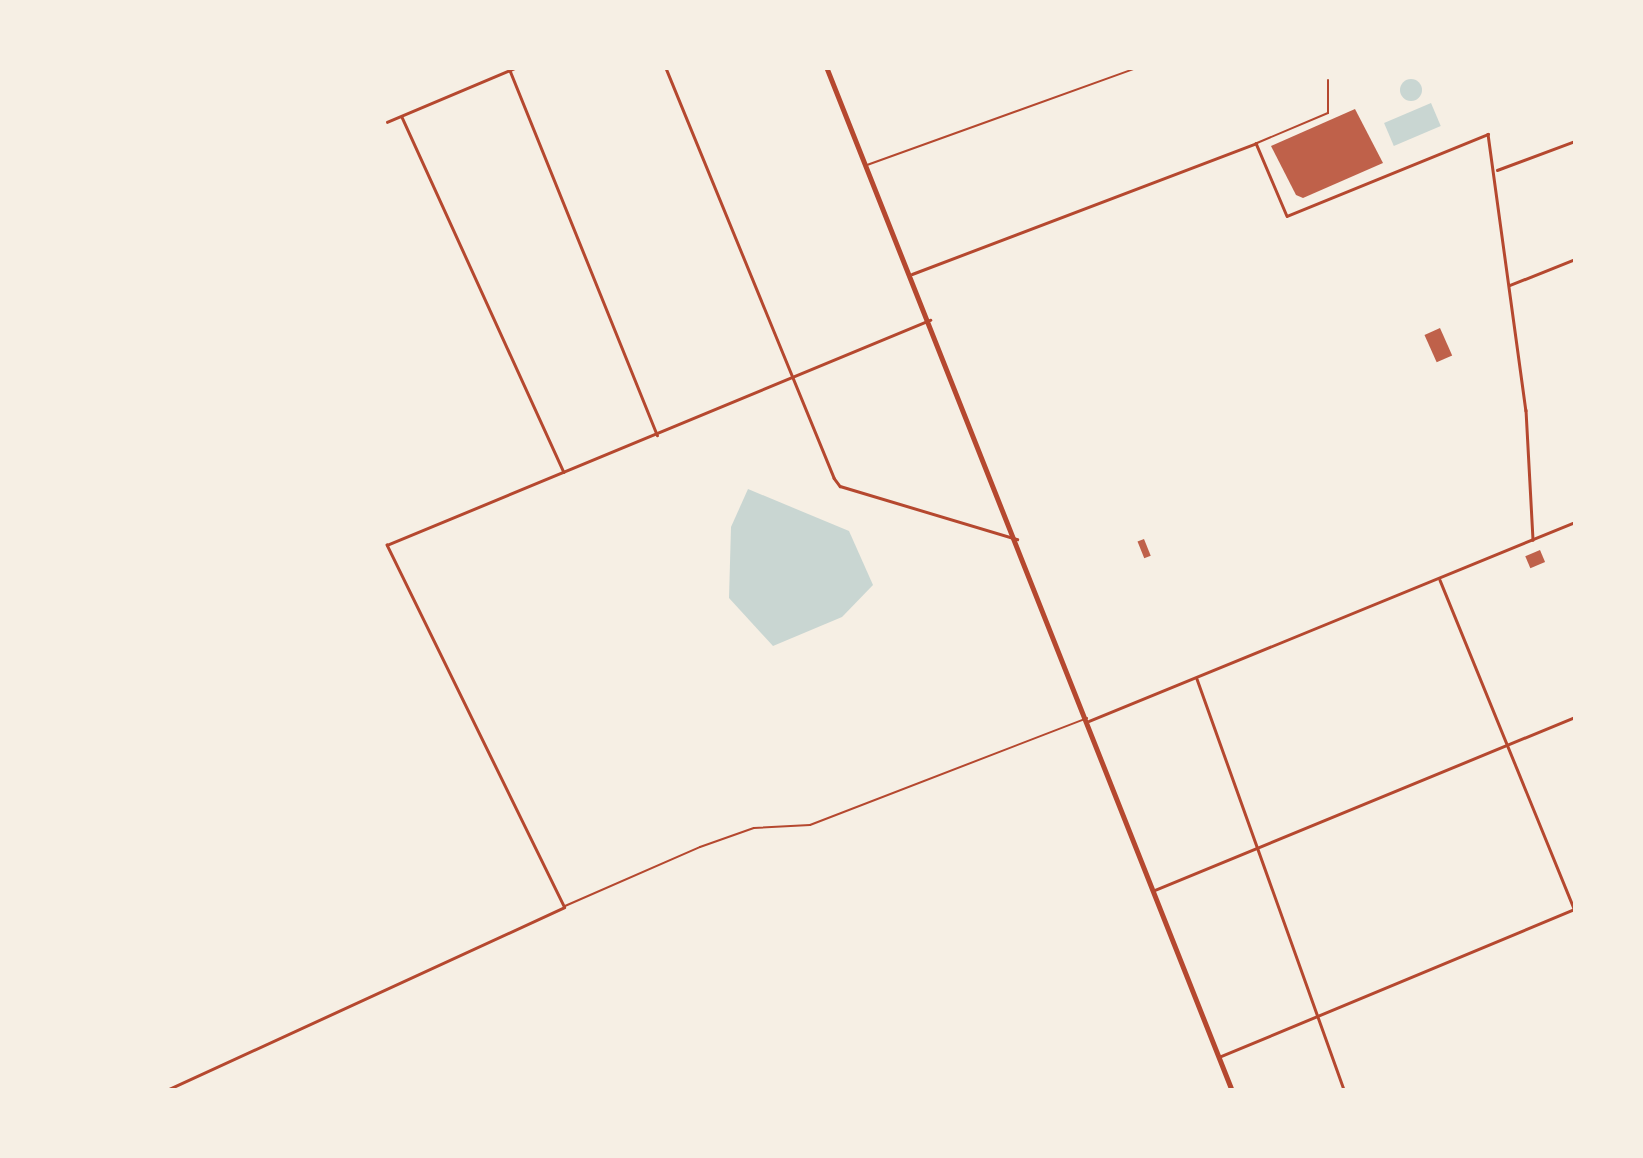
<!DOCTYPE html>
<html>
<head>
<meta charset="utf-8">
<style>
  body { margin:0 }
  #map { position:relative; width:1643px; height:1158px; overflow:hidden; background:#f6efe4; font-family:"Fira Sans Condensed",sans-serif }
  div>[style] { position:absolute }
  .water>* { inset:0; background:#c9d6d2; transform-origin:0 0 }
  .round { border-radius:50% }
  .building>* { inset:0; background:#bf614a; transform-origin:0 0 }
  .service>* { height:2px; margin:-1px; padding:0 1px; transform-origin:1px; border-radius:1px; background:#b5482f }
  .minor>* { height:2.5px; margin:-1.25px; padding:0 1.25px; transform-origin:1.25px; border-radius:1.25px; background:#b5482f }
  .primary>* { height:4.5px; margin:-2.25px; padding:0 2.25px; transform-origin:2.25px; border-radius:2.25px; background:#b5482f }
  span { translate:-50% -50%; white-space:nowrap; text-align:center; line-height:1.15; -webkit-text-stroke:5px #f6efe4; paint-order:stroke }
  .frame { position:absolute; inset:0; border:70px solid #f6efe4; pointer-events:none }
</style>
</head>
<body>
<div id="map">
  <div class="water">
    <div class="round" style="left:1400px;top:79px;width:22px;height:22px"></div>
    <div style="left:1431px;top:103px;width:25px;height:51px;rotate:67deg"></div>
    <div style="clip-path:polygon(748px 489px,849px 531px,873px 585px,842px 617px,773px 646px,729px 598px,731px 527px)"></div>
  </div>
  <div class="building">
    <div style="clip-path:polygon(1355px 109px,1383px 163px,1303px 198px,1296px 195px,1271px 146px)"></div>
    <div style="left:1440px;top:328px;width:30px;height:17px;rotate:66deg"></div>
    <div style="left:1144px;top:539px;width:18px;height:7px;rotate:68deg"></div>
    <div style="left:1540px;top:550px;width:13px;height:16px;rotate:67deg"></div>
  </div>
  <div class="service">
    <div style="left:1257px;top:143px;width:77px;rotate:-22.9deg"></div>
    <div style="left:1328px;top:113px;width:33px;rotate:-90deg"></div>
    <div style="left:867px;top:165px;width:286px;rotate:-19.8deg"></div>
    <div style="left:565px;top:906px;width:147px;rotate:-23.6deg"></div>
    <div style="left:700px;top:847px;width:57px;rotate:-19.4deg"></div>
    <div style="left:754px;top:828px;width:56px;rotate:-3.1deg"></div>
    <div style="left:810px;top:825px;width:297px;rotate:-21.1deg"></div>
  </div>
  <div class="minor">
    <div style="left:509px;top:68px;width:396px;rotate:68deg"></div>
    <div style="left:666px;top:68px;width:443px;rotate:67.7deg"></div>
    <div style="left:834px;top:478px;width:10px;rotate:53deg"></div>
    <div style="left:840px;top:486px;width:185px;rotate:16.7deg"></div>
    <div style="left:402px;top:117px;width:390px;rotate:65.5deg"></div>
    <div style="left:387px;top:122px;width:139px;rotate:-22.9deg"></div>
    <div style="left:1497px;top:170px;width:83px;rotate:-20.4deg"></div>
    <div style="left:912px;top:274px;width:368px;rotate:-20.8deg"></div>
    <div style="left:1256px;top:143px;width:79px;rotate:67deg"></div>
    <div style="left:1287px;top:216px;width:217px;rotate:-22.2deg"></div>
    <div style="left:1488px;top:134px;width:279px;rotate:82.2deg"></div>
    <div style="left:1526px;top:410px;width:130px;rotate:86.9deg"></div>
    <div style="left:1510px;top:285px;width:70px;rotate:-21.8deg"></div>
    <div style="left:1575px;top:352px;width:1px;rotate:90deg"></div>
    <div style="left:1574px;top:438px;width:1px"></div>
    <div style="left:1440px;top:580px;width:357px;rotate:67.8deg"></div>
    <div style="left:1197px;top:679px;width:436px;rotate:70.3deg"></div>
    <div style="left:1089px;top:721px;width:525px;rotate:-22.27deg"></div>
    <div style="left:1155px;top:890px;width:454px;rotate:-22.4deg"></div>
    <div style="left:1219px;top:1057px;width:386px;rotate:-22.6deg"></div>
    <div style="left:167px;top:1090px;width:437px;rotate:-24.7deg"></div>
    <div style="left:564px;top:907px;width:403px;rotate:-116.1deg"></div>
    <div style="left:387px;top:545px;width:588px;rotate:-22.51deg"></div>
  </div>
  <div class="primary">
    <div style="left:827px;top:68px;width:1099px;rotate:68.38deg"></div>
  </div>
  <div class="frame"></div>
</div>
</body>
</html>
